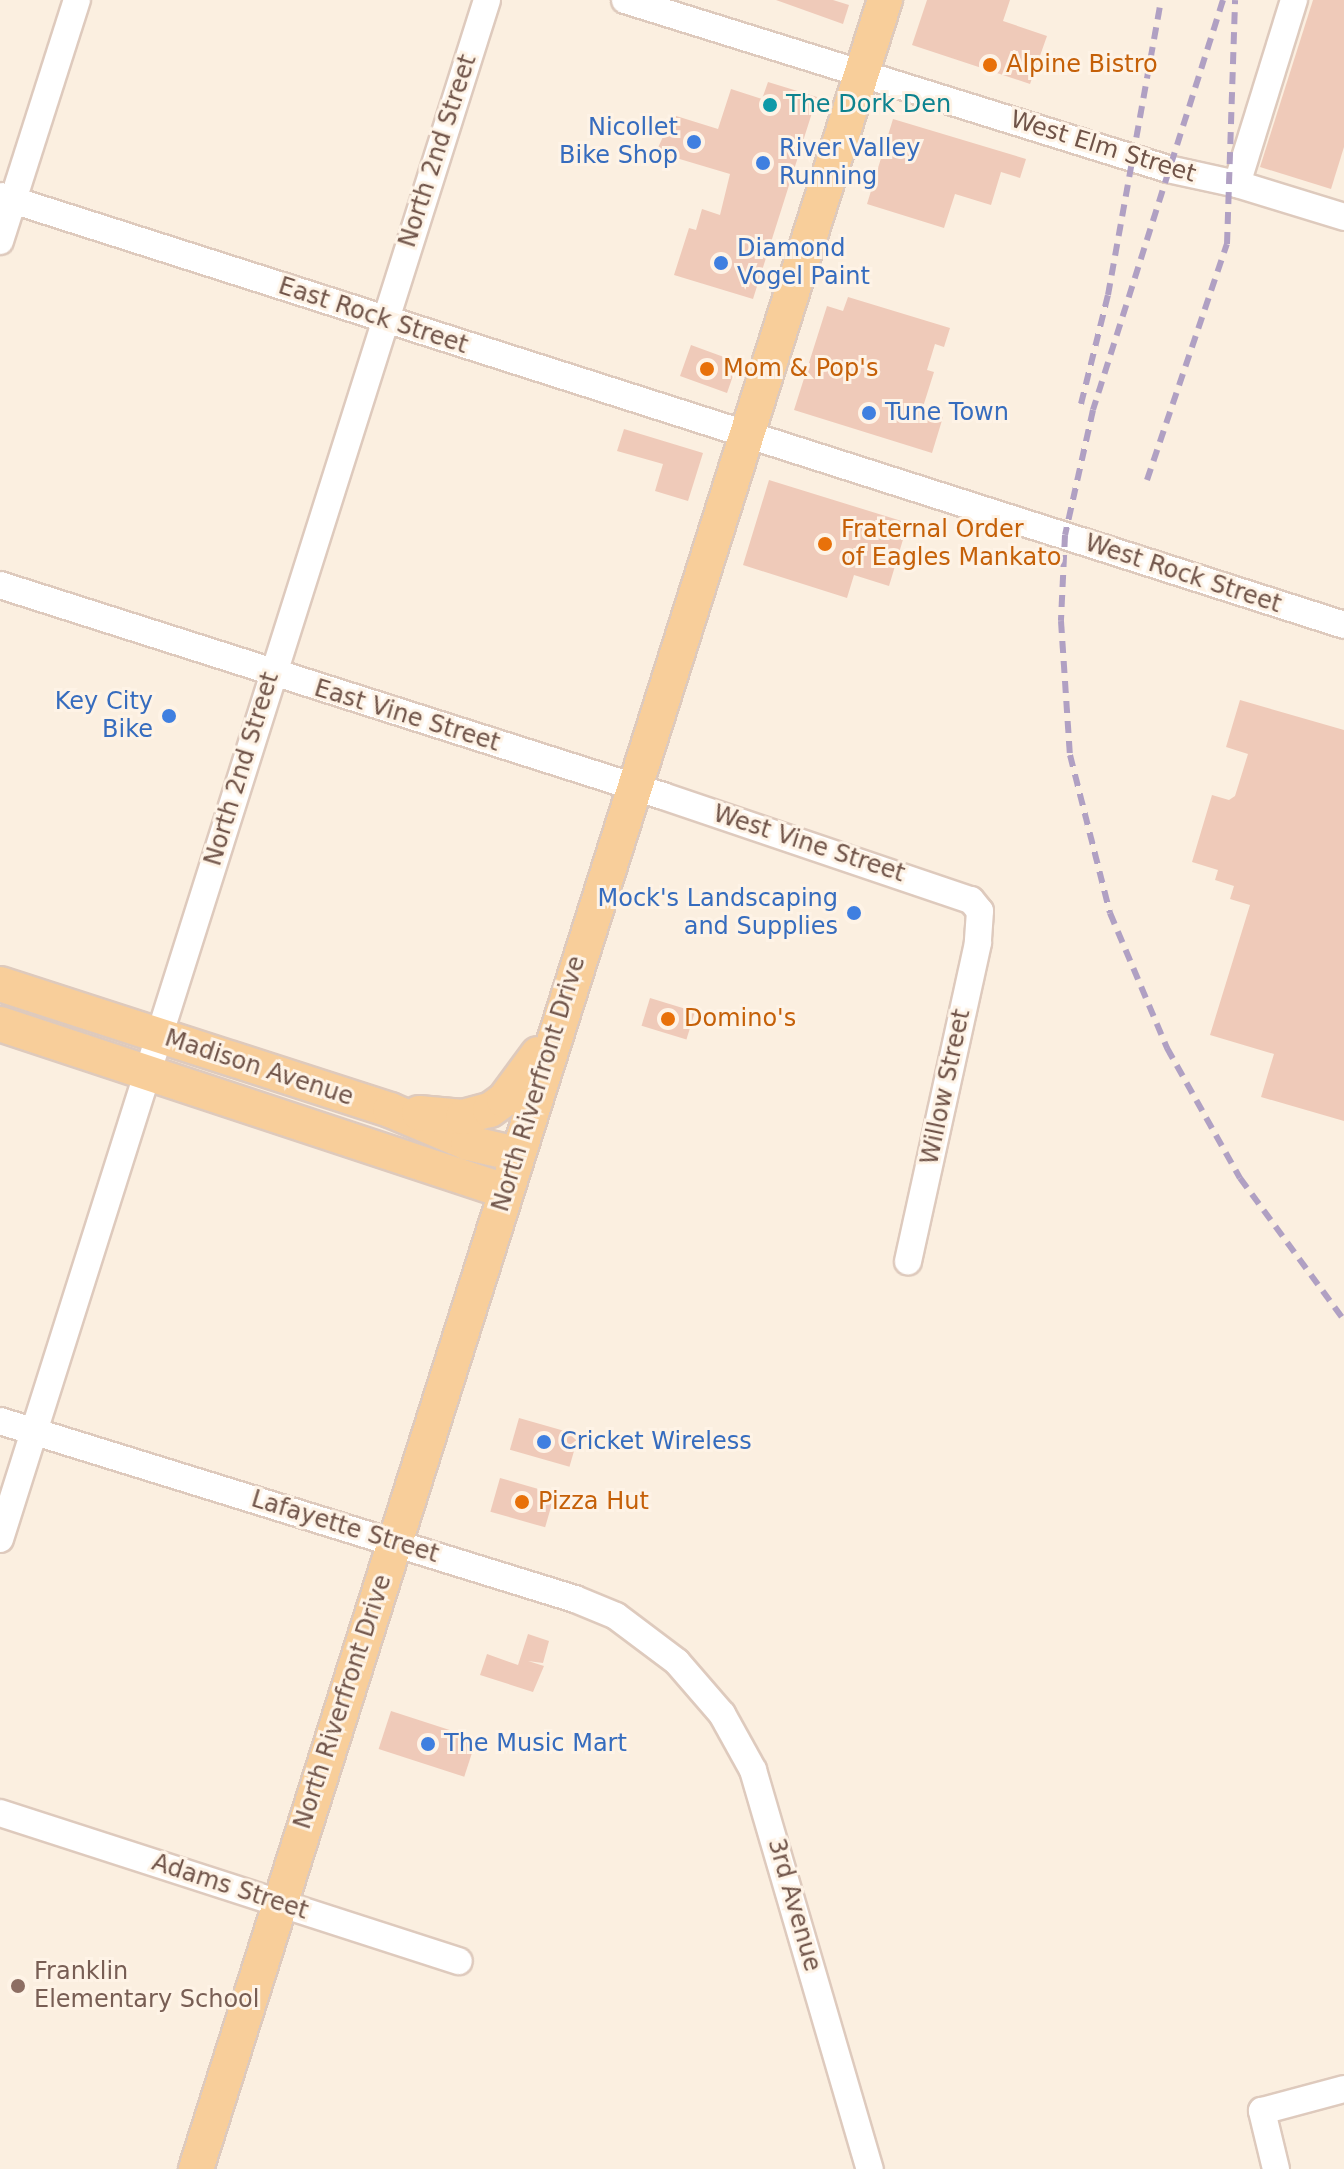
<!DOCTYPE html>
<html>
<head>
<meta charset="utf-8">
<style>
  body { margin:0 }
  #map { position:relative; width:1344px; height:2169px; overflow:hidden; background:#fbefe0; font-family:"DejaVu Sans",sans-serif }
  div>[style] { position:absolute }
  .building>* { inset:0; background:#efcab9; transform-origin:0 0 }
  .roads { filter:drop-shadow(2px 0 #decabd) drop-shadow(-2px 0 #decabd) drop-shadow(0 2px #decabd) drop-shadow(0 -2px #decabd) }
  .minor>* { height:26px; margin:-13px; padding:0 13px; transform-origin:13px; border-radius:13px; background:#fff }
  .major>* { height:34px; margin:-17px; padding:0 17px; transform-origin:17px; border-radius:17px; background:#f8ce9a }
  .rail>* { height:6px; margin-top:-3px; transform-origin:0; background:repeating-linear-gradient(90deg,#b0a0c3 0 12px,transparent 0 20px) }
  .dots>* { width:22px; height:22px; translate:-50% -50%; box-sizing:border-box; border:4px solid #fef3e6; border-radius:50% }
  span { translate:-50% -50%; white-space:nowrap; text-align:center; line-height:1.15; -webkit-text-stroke:6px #fef3e6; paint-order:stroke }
  .food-label { font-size:24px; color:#c56008 }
  .left { translate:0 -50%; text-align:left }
  .culture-label { font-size:24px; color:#0d838f }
  .shop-label { font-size:24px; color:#366cbe }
  .right { translate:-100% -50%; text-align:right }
  .street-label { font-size:24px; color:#705449 }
  .education-label { font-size:24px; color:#785e54 }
</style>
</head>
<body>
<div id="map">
  <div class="building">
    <div style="clip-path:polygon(776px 0,833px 0,849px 5px,843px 24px)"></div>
    <div style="clip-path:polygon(927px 0,1010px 0,1003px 21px,1047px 36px,1030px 84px,912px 45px)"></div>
    <div style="clip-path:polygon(1313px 0,1344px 0,1344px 147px,1331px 189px,1260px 167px)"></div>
    <div style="clip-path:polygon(768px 82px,817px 97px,753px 299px,674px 275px,689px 228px,696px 230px,702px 209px,720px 215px,730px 174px,656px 152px,673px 115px,718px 129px,731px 89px,762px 99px)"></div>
    <div style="clip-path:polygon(893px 119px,1026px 159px,1020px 178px,1001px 172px,991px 205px,955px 194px,944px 228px,867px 204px)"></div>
    <div style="clip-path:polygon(848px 297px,950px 328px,944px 347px,935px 344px,927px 370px,934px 372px,922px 410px,943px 417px,932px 453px,794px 410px,827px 306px,843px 311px)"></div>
    <div style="clip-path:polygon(691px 345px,732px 360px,729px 368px,735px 370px,727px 393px,680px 376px)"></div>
    <div style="clip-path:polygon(624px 429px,703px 453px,688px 501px,655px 491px,663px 464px,617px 451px)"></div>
    <div style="clip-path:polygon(769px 480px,908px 523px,889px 586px,854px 575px,847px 598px,743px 565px)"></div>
    <div style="clip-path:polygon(1240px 700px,1344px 730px,1344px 1121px,1261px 1097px,1274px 1054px,1210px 1035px,1250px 905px,1230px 899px,1234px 886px,1215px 880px,1218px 870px,1192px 862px,1212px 795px,1229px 800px,1235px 796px,1248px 754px,1226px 747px)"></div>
    <div style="left:650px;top:998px;width:47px;height:29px;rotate:17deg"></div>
    <div style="left:519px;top:1418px;width:62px;height:33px;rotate:16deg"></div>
    <div style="left:500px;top:1478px;width:57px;height:35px;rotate:16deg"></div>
    <div style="clip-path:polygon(528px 1634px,549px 1641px,543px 1663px,528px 1661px,544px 1666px,533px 1692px,480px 1675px,487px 1654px,518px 1665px)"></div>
    <div style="left:391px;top:1711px;width:90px;height:40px;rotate:18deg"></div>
  </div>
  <div class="roads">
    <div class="minor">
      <div style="left:625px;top:0;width:569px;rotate:17.29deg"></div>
      <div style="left:1168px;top:169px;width:71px;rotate:12.3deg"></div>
      <div style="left:1237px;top:184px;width:112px;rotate:17.1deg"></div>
      <div style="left:1237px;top:184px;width:193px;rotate:-72.8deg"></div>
      <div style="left:0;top:196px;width:1411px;rotate:17.7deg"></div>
      <div style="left:0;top:241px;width:253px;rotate:-72.3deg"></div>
      <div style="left:0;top:585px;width:696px;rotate:17.65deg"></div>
      <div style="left:663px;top:796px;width:325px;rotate:18.7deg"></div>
      <div style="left:971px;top:900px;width:14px;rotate:51deg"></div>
      <div style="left:980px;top:911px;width:32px;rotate:94deg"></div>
      <div style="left:978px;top:943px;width:326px;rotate:102.4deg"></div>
      <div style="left:0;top:1421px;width:602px;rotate:17.2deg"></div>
      <div style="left:575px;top:1599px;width:44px;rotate:22.5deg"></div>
      <div style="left:616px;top:1616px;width:76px;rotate:37deg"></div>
      <div style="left:677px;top:1662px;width:69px;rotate:49.1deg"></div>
      <div style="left:722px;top:1714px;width:64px;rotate:61deg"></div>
      <div style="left:753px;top:1770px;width:416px;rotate:73.7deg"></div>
      <div style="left:0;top:1539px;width:1614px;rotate:-72.44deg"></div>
      <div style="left:0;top:1813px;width:482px;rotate:17.9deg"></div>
      <div style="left:1276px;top:2169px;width:60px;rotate:-103.6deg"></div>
      <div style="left:1262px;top:2111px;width:85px;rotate:-15deg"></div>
    </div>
    <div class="major">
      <div style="left:0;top:984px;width:410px;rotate:17.9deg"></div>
      <div style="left:390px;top:1110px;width:85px;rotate:22.9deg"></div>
      <div style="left:468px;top:1143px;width:50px;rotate:12.7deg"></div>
      <div style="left:0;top:1024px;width:532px;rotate:18.3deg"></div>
      <div style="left:419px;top:1113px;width:44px;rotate:5.2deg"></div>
      <div style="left:463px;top:1117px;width:28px;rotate:-15deg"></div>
      <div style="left:490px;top:1110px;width:17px;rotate:-36deg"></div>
      <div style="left:504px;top:1100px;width:57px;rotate:-53.5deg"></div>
      <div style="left:196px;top:2169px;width:2276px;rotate:-72.38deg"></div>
    </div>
  </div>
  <div class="rail">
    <div style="left:1223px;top:0;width:430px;rotate:107.6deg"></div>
    <div style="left:1093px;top:410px;width:128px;rotate:102.6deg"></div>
    <div style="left:1065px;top:535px;width:86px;rotate:92.7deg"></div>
    <div style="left:1061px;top:621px;width:134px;rotate:86.2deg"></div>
    <div style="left:1070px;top:755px;width:163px;rotate:75.8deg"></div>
    <div style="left:1110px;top:913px;width:147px;rotate:67.1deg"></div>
    <div style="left:1167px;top:1048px;width:149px;rotate:60.7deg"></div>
    <div style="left:1240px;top:1178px;width:176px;rotate:53.8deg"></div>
    <div style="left:1081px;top:404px;width:112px;rotate:-76.1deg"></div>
    <div style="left:1108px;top:295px;width:300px;rotate:-79.8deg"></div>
    <div style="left:1147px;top:480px;width:249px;rotate:-71.3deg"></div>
    <div style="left:1227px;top:244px;width:244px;rotate:-88.1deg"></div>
  </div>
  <div class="dots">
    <div style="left:990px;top:65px;background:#e8710a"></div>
    <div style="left:770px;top:105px;background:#0f9aa8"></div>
    <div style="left:694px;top:142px;background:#3f7fe0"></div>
    <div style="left:763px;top:163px;background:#3f7fe0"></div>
    <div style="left:721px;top:263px;background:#3f7fe0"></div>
    <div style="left:707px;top:369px;background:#e8710a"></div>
    <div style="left:869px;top:413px;background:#3f7fe0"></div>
    <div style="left:825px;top:544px;background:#e8710a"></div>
    <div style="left:169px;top:716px;background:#3f7fe0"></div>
    <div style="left:854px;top:913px;background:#3f7fe0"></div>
    <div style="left:668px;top:1019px;background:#e8710a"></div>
    <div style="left:544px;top:1442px;background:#3f7fe0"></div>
    <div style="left:522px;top:1502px;background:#e8710a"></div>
    <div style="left:428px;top:1744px;background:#3f7fe0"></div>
    <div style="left:18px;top:1986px;background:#8d6e63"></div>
  </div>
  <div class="food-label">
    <span class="left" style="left:1006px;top:65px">Alpine Bistro</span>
    <span class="left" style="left:723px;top:369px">Mom &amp; Pop's</span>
    <span class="left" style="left:841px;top:544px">Fraternal Order<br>of Eagles Mankato</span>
    <span class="left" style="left:684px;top:1019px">Domino's</span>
    <span class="left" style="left:538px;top:1502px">Pizza Hut</span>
  </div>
  <div class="culture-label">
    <span class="left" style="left:786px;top:105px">The Dork Den</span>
  </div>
  <div class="shop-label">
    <span class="right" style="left:678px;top:142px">Nicollet<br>Bike Shop</span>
    <span class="left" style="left:779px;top:163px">River Valley<br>Running</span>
    <span class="left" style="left:737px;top:263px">Diamond<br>Vogel Paint</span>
    <span class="left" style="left:885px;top:413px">Tune Town</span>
    <span class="right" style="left:153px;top:716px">Key City<br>Bike</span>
    <span class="right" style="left:838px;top:913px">Mock's Landscaping<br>and Supplies</span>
    <span class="left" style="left:560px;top:1442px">Cricket Wireless</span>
    <span class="left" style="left:444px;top:1744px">The Music Mart</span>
  </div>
  <div class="street-label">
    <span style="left:1103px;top:147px;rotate:17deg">West Elm Street</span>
    <span style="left:438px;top:151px;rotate:-72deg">North 2nd Street</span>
    <span style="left:373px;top:316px;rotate:18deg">East Rock Street</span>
    <span style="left:1183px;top:574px;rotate:18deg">West Rock Street</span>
    <span style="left:407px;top:716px;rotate:17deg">East Vine Street</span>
    <span style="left:242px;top:769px;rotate:-73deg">North 2nd Street</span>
    <span style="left:809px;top:844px;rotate:18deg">West Vine Street</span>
    <span style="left:259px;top:1068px;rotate:18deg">Madison Avenue</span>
    <span style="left:539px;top:1084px;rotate:-73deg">North Riverfront Drive</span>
    <span style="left:946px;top:1087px;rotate:-78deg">Willow Street</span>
    <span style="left:345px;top:1527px;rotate:17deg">Lafayette Street</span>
    <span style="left:343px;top:1702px;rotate:-72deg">North Riverfront Drive</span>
    <span style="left:230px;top:1887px;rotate:18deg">Adams Street</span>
    <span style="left:794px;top:1905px;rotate:74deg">3rd Avenue</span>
  </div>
  <div class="education-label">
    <span class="left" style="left:34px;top:1986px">Franklin<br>Elementary School</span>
  </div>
</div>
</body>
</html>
